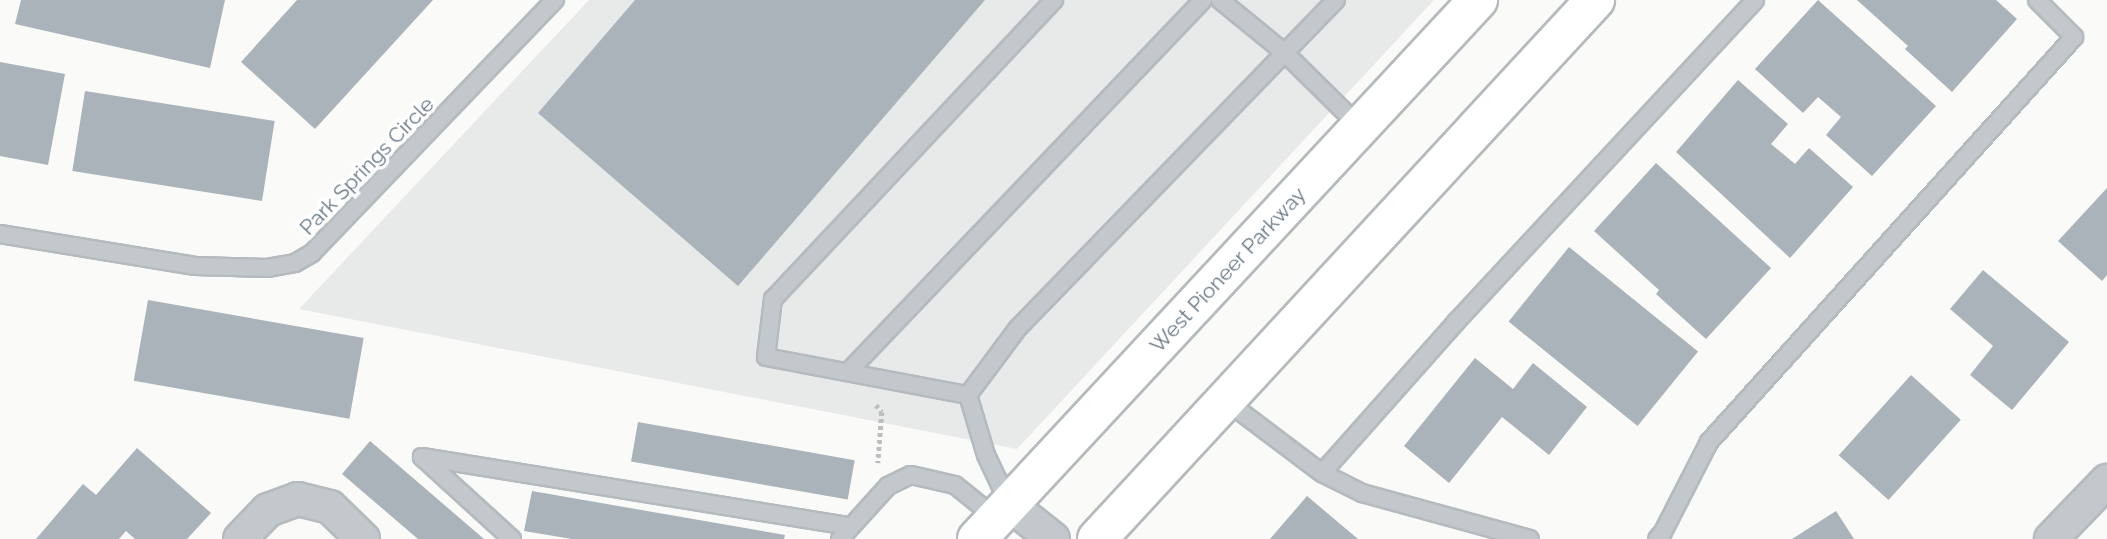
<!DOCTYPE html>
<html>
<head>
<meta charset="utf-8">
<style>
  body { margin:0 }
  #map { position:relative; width:2107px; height:539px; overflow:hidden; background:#fafaf8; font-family:Raleway,sans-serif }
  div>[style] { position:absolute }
  .built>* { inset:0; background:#e8e9e9 }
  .building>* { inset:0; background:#aab3b9; transform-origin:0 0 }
  .path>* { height:4.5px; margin-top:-2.25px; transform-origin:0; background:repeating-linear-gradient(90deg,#bbbfc2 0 3.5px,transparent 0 7px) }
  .roads { filter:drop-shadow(2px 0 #b5babe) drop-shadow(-2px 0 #b5babe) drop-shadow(0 2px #b5babe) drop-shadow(0 -2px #b5babe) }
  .lane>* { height:16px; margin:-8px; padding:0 8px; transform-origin:8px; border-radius:8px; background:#c3c8cc }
  .street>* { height:32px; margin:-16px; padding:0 16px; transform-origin:16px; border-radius:16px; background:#c3c8cc }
  .primary>* { height:38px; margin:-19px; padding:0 19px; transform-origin:19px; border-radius:19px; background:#fff }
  span { translate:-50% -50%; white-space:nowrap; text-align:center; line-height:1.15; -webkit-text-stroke:7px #fff; paint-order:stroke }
  .street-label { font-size:21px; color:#657683 }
</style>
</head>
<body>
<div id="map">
  <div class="built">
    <div style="clip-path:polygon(589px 0,1434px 0,1017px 449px,299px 309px)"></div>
  </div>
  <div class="building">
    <div style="clip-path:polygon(21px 0,225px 0,210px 68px,15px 24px)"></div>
    <div style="clip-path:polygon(297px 0,433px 0,315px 129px,241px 62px)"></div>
    <div style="clip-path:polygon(635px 0,985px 0,738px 286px,538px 113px)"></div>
    <div style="clip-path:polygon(1818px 0,1936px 106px,1872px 176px,1826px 135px,1841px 117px,1818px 97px,1803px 113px,1755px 69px)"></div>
    <div style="clip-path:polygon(1857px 0,1996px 0,2017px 19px,1952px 92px,1905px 49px,1908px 46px)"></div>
    <div style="clip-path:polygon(0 62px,65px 74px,48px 165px,0 156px)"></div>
    <div style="clip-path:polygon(1738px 80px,1788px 124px,1771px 144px,1795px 164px,1809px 148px,1853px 187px,1790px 258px,1676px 152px)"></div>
    <div style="left:85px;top:91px;width:192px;height:81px;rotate:9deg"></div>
    <div style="clip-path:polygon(1656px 163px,1771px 268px,1706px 339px,1656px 294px,1659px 290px,1594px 231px)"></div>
    <div style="clip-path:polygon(2107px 188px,2107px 275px,2102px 281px,2058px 241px)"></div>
    <div style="left:1569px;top:247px;width:166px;height:96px;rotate:39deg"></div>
    <div style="clip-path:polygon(1983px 270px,2069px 342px,2012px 410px,1970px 375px,1993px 346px,1950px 309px)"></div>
    <div style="left:148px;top:300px;width:219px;height:82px;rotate:10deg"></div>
    <div style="clip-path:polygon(1475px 358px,1513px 389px,1533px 363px,1587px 407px,1549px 455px,1502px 417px,1449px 483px,1404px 446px)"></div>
    <div style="left:1911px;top:375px;width:67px;height:108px;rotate:42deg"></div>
    <div style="left:638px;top:422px;width:220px;height:40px;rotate:10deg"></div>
    <div style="clip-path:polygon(370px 441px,484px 539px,418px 539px,342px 474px)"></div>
    <div style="clip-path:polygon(137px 448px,211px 513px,187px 539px,135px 539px,126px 531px,119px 539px,36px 539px,83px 484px,96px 495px)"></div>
    <div style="clip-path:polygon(532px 491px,785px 535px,784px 539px,572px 539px,524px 531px)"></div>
    <div style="clip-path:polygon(1307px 496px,1358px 539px,1270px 539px)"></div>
    <div style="clip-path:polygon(1836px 511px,1854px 539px,1792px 539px)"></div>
  </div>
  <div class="path">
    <div style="left:876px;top:405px;width:9px;rotate:49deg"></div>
    <div style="left:882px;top:412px;width:51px;rotate:94.5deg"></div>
  </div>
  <div class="roads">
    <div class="lane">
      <div style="left:1054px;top:0;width:410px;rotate:133.2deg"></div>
      <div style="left:773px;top:299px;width:58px;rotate:96.9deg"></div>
      <div style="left:766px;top:357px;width:206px;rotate:10.7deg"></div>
      <div style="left:968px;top:395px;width:84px;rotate:-53.3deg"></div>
      <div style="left:1018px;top:328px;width:457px;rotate:-45.9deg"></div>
      <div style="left:1220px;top:0;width:84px;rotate:39.2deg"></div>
      <div style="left:1285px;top:53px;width:105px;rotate:44.6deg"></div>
      <div style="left:0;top:234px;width:198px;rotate:9.3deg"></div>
      <div style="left:195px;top:266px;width:72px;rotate:1.6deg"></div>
      <div style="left:267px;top:268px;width:28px;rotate:-10deg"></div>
      <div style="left:295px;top:263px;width:20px;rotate:-30deg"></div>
      <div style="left:312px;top:253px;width:351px;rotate:-46.2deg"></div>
      <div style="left:848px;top:372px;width:514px;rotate:-46.34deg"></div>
      <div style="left:968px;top:395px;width:63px;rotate:73.3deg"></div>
      <div style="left:986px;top:455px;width:54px;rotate:64.9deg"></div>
      <div style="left:1225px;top:400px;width:121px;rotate:37deg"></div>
      <div style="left:1322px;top:473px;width:202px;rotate:-48.4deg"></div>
      <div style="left:1456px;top:322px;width:439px;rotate:-47.1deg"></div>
      <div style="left:1322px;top:473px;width:45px;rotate:26.6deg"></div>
      <div style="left:1362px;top:493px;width:174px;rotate:15.3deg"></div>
      <div style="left:512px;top:539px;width:122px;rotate:-137.7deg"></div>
      <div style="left:422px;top:457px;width:434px;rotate:9.2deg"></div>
      <div style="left:840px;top:539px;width:72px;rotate:-47.8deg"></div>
      <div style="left:888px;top:486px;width:25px;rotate:-26deg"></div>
      <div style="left:911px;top:475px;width:45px;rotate:12.8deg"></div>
      <div style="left:955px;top:485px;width:53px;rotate:38.8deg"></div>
      <div style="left:1657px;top:539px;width:9px;rotate:-49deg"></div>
      <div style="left:1663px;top:532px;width:101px;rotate:-62.9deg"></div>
      <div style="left:1709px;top:442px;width:545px;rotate:-47.97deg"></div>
      <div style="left:2074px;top:37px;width:52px;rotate:-135deg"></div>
    </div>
    <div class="street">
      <div style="left:1009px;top:504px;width:56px;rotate:38.5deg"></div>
      <div style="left:240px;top:539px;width:40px;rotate:-46deg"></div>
      <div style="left:268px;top:510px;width:32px;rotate:-20deg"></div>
      <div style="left:298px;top:499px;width:33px;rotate:14deg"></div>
      <div style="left:330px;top:507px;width:46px;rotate:44.1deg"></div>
      <div style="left:2051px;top:539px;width:81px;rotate:-46deg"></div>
    </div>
    <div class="primary">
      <div style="left:977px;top:539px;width:736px;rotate:-47.09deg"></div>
      <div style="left:1097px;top:539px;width:734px;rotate:-47.26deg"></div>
    </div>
  </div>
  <div class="street-label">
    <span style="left:367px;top:166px;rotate:-46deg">Park Springs Circle</span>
    <span style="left:1228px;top:270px;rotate:-47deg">West Pioneer Parkway</span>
  </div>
</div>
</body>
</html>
